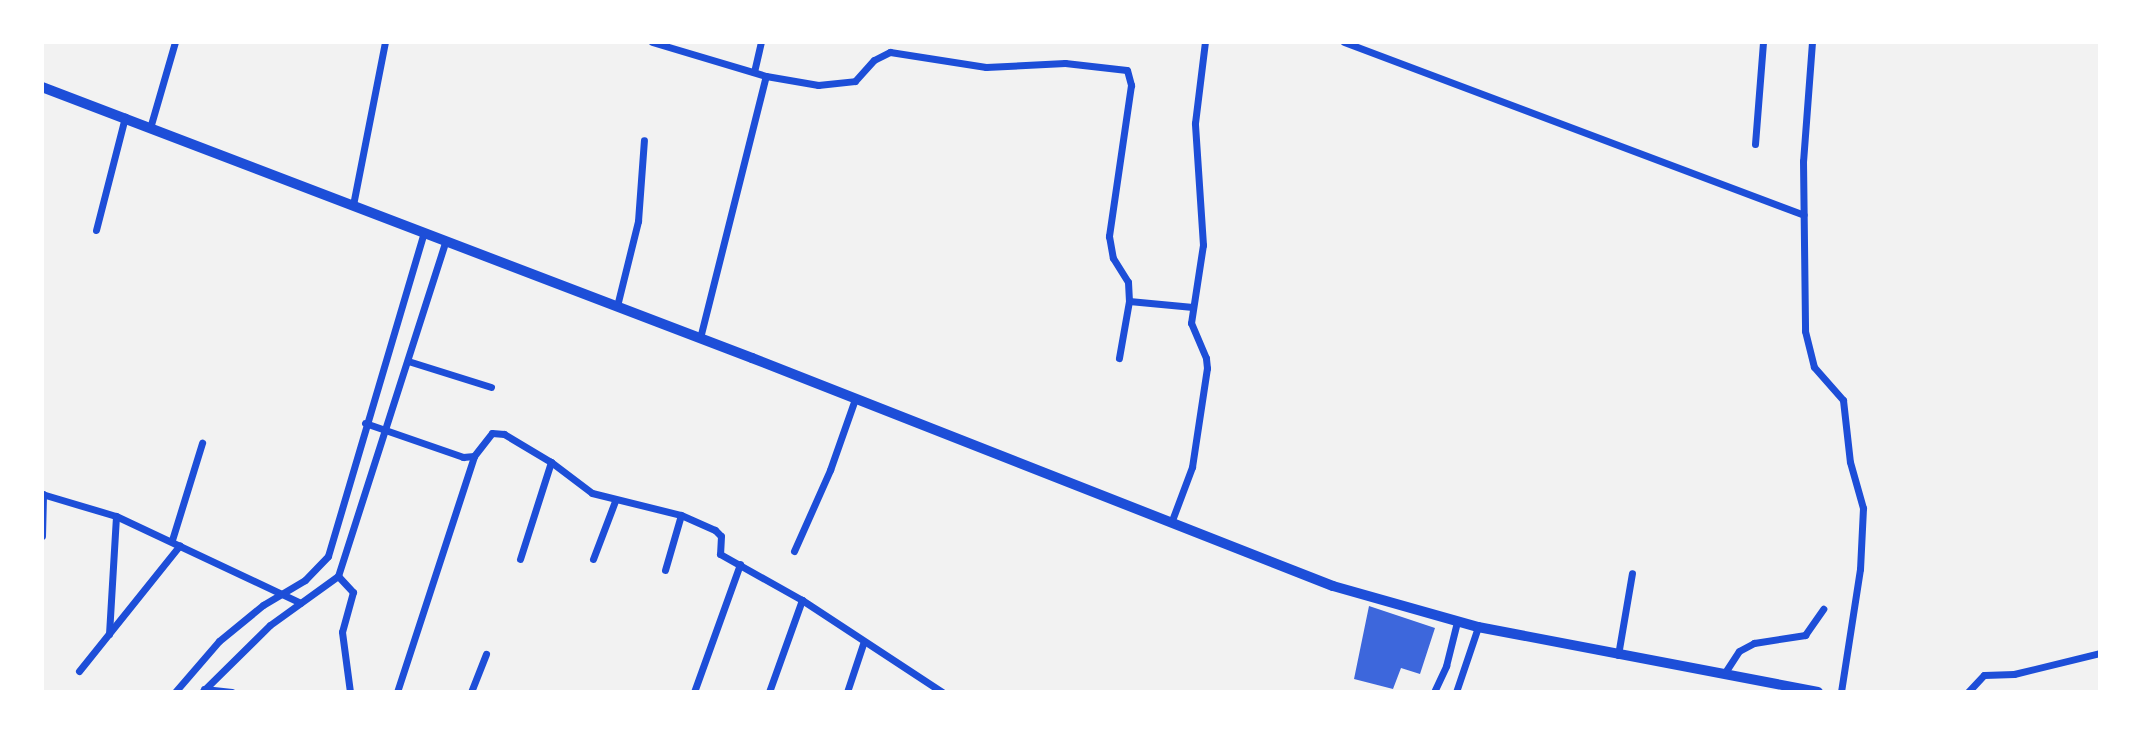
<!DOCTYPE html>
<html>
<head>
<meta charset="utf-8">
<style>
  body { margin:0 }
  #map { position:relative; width:2142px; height:734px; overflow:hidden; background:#f2f2f2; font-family:"IBM Plex Sans",sans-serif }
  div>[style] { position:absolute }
  .building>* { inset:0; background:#3d67dc }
  .minor>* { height:7px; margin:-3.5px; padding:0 3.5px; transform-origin:3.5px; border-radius:3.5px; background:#1d4ed8 }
  .secondary>* { height:10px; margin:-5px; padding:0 5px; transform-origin:5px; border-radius:5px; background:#1d4ed8 }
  span { translate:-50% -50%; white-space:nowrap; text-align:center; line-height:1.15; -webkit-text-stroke:7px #fff; paint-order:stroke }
  .frame { position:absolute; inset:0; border:44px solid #fff; pointer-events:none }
</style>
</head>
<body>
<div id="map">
  <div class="building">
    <div style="clip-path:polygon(1369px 606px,1435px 628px,1420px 674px,1401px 668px,1393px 689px,1354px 679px)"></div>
  </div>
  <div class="minor">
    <div style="left:652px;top:42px;width:119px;rotate:16.6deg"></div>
    <div style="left:766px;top:76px;width:53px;rotate:9.8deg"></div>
    <div style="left:818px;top:85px;width:37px;rotate:-6deg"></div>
    <div style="left:855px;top:81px;width:28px;rotate:-48deg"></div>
    <div style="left:874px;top:60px;width:18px;rotate:-27deg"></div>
    <div style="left:890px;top:52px;width:97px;rotate:8.9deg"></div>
    <div style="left:986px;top:67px;width:79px;rotate:-2.9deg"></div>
    <div style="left:1065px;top:63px;width:62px;rotate:6.4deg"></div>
    <div style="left:1127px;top:70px;width:16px;rotate:75deg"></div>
    <div style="left:1131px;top:85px;width:153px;rotate:98.3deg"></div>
    <div style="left:1109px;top:236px;width:22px;rotate:80deg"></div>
    <div style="left:1113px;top:258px;width:28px;rotate:58deg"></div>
    <div style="left:1128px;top:282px;width:19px;rotate:87deg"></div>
    <div style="left:1129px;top:301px;width:58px;rotate:100deg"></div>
    <div style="left:1344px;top:42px;width:491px;rotate:20.6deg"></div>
    <div style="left:1812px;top:42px;width:119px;rotate:94.3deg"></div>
    <div style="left:1803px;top:161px;width:170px;rotate:89.3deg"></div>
    <div style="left:1805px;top:331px;width:37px;rotate:76deg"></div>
    <div style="left:1814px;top:367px;width:44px;rotate:48.7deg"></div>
    <div style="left:1843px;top:400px;width:62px;rotate:83.6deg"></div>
    <div style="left:1850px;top:462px;width:48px;rotate:74.2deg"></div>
    <div style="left:1863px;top:508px;width:61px;rotate:92.8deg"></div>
    <div style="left:1860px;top:569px;width:124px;rotate:98.8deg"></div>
    <div style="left:754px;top:72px;width:31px;rotate:-77deg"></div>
    <div style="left:150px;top:128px;width:90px;rotate:-73.8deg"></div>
    <div style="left:1755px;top:144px;width:102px;rotate:-85.5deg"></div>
    <div style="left:353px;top:205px;width:166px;rotate:-78.9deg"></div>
    <div style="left:96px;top:230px;width:117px;rotate:-75.6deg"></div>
    <div style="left:1129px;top:301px;width:64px;rotate:5.4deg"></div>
    <div style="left:617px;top:306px;width:88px;rotate:-76.1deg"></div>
    <div style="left:638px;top:221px;width:81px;rotate:-85.8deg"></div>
    <div style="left:700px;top:338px;width:270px;rotate:-75.9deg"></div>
    <div style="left:408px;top:361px;width:87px;rotate:17.4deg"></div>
    <div style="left:365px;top:423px;width:104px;rotate:19.1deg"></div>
    <div style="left:463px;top:457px;width:11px;rotate:-5deg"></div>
    <div style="left:474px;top:456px;width:29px;rotate:-52deg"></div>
    <div style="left:492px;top:433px;width:12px;rotate:5deg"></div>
    <div style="left:504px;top:434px;width:55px;rotate:30.8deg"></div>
    <div style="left:551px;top:462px;width:51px;rotate:37.1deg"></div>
    <div style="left:592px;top:493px;width:92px;rotate:13.9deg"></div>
    <div style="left:681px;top:515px;width:37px;rotate:24deg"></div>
    <div style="left:715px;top:530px;width:8px;rotate:45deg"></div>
    <div style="left:721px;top:536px;width:18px;rotate:93deg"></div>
    <div style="left:720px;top:554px;width:94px;rotate:29.3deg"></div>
    <div style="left:802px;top:600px;width:168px;rotate:33.3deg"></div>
    <div style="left:42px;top:494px;width:77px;rotate:16.6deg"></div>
    <div style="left:116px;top:516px;width:204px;rotate:25.2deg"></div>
    <div style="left:1171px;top:523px;width:60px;rotate:-69.4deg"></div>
    <div style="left:1192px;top:467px;width:100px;rotate:-81.4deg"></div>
    <div style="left:1207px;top:368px;width:10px;rotate:-96deg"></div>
    <div style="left:1206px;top:358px;width:38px;rotate:-113deg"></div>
    <div style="left:1191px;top:323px;width:79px;rotate:-81.3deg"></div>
    <div style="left:1203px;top:245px;width:122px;rotate:-93.8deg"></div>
    <div style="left:1195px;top:123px;width:82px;rotate:-83deg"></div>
    <div style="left:42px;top:536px;width:42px;rotate:-88.6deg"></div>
    <div style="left:172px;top:540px;width:102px;rotate:-72.8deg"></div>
    <div style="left:794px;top:551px;width:89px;rotate:-66deg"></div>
    <div style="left:830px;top:470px;width:75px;rotate:-70.6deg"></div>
    <div style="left:520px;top:559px;width:102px;rotate:-72.3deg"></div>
    <div style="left:593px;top:559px;width:62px;rotate:-69.2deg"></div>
    <div style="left:665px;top:570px;width:57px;rotate:-73.8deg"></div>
    <div style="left:338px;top:576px;width:22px;rotate:47deg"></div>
    <div style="left:353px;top:592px;width:41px;rotate:105.4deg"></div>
    <div style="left:342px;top:632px;width:61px;rotate:82.4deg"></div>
    <div style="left:109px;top:634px;width:118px;rotate:-86.6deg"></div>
    <div style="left:1618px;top:655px;width:83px;rotate:-80.3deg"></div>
    <div style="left:79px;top:671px;width:161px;rotate:-51.3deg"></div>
    <div style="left:1724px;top:674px;width:27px;rotate:-57deg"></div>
    <div style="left:1739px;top:651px;width:17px;rotate:-28deg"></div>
    <div style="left:1754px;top:643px;width:52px;rotate:-8.9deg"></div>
    <div style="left:1805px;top:635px;width:32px;rotate:-55deg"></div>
    <div style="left:204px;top:689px;width:28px;rotate:6deg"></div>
    <div style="left:175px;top:692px;width:67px;rotate:-49.2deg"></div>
    <div style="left:219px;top:641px;width:57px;rotate:-39.3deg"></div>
    <div style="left:263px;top:605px;width:49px;rotate:-30.8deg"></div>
    <div style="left:305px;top:580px;width:33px;rotate:-46deg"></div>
    <div style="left:328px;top:556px;width:338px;rotate:-73.5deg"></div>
    <div style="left:202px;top:692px;width:95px;rotate:-44.6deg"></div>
    <div style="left:270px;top:625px;width:84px;rotate:-35.8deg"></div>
    <div style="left:338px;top:576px;width:353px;rotate:-72.2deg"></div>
    <div style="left:397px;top:692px;width:248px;rotate:-71.9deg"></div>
    <div style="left:471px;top:692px;width:41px;rotate:-68.5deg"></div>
    <div style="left:694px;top:692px;width:136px;rotate:-70.2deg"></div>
    <div style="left:769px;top:692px;width:98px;rotate:-70.3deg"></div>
    <div style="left:847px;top:692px;width:51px;rotate:-71.6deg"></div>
    <div style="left:1434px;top:692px;width:29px;rotate:-65deg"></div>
    <div style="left:1446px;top:666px;width:45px;rotate:-76deg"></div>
    <div style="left:1456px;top:692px;width:69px;rotate:-71.3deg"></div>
    <div style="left:1968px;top:692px;width:23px;rotate:-47deg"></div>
    <div style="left:1984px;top:675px;width:30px;rotate:-2deg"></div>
    <div style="left:2014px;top:674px;width:89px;rotate:-13.7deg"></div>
  </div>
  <div class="secondary">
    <div style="left:42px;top:87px;width:760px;rotate:20.89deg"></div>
    <div style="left:752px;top:358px;width:624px;rotate:21.43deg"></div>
    <div style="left:1333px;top:586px;width:151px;rotate:15.8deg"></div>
    <div style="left:1478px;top:627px;width:346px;rotate:10.8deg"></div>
  </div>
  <div class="frame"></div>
</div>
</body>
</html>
